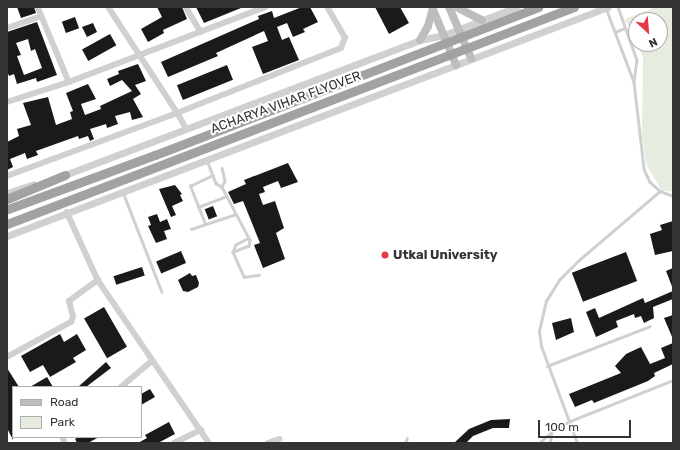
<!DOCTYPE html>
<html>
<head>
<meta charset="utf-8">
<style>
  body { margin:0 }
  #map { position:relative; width:680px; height:450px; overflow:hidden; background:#fff; font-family:Rubik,sans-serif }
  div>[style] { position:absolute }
  .green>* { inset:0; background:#e6ecdf }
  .building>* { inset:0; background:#1a1a1a; transform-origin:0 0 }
  .service>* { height:2.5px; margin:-1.25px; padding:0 1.25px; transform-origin:1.25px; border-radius:1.25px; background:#d0d0d0 }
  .minor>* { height:5.5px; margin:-2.75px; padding:0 2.75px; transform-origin:2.75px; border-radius:2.75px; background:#d0d0d0 }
  .tertiary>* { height:7px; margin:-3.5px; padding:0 3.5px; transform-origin:3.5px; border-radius:3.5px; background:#d0d0d0 }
  .secondary>* { height:8px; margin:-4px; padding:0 4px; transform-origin:4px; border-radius:4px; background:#bdbdbd }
  .trunk>* { height:9px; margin:-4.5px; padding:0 4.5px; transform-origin:4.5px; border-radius:4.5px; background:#a2a2a2 }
  .trunk-bridge>* { height:9px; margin:-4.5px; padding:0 4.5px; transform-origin:4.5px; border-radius:4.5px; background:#a2a2a2 }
  .dots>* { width:11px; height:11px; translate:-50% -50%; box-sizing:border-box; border:2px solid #fff; border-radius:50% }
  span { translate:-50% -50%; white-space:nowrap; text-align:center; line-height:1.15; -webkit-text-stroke:4px #fff; paint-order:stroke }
  .street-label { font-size:13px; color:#333 }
  .poi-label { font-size:13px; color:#333; font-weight:700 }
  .left { translate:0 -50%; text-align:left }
  .frame { position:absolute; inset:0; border:8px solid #333; pointer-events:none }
  .legend { position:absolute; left:12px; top:386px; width:130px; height:52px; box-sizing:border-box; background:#fff; border:1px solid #adadad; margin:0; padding:5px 7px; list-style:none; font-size:12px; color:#333 }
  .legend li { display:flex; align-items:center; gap:8px; height:20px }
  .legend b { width:20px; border:1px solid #adadad }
  .north { position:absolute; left:628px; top:12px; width:40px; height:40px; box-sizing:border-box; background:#fff; border:1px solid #adadad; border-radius:50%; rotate:154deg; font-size:11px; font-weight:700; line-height:16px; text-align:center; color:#333 }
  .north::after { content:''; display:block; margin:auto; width:14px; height:18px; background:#e63946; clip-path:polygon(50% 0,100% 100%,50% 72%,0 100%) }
  .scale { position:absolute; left:538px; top:420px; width:93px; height:18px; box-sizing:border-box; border:2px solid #333; border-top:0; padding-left:5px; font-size:12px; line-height:14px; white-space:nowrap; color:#333; -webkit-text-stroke:3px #fff; paint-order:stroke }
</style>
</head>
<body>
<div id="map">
  <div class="green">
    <div style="clip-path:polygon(656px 7px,673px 7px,673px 192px,661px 190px,646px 164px,642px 134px,643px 57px,637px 44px,660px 44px,660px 20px,636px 20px,636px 42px,625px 19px)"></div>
  </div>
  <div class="building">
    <div style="clip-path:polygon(17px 7px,34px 7px,36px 13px,21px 18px)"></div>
    <div style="clip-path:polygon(157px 7px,182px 7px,187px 19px,163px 30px,164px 33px,148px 42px,141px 29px,162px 17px)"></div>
    <div style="clip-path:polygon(196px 7px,241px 7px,241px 8px,204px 23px)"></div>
    <div style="clip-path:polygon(302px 7px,310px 7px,318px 22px,303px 29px,305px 32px,293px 37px,287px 23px,277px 27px,282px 40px,289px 37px,299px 60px,263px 74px,252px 47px,268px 41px,264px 31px,216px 53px,218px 56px,168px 77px,161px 62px,259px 19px,258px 16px,272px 11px,274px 18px)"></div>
    <div style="clip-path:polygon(375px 7px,400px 7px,409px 23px,389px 34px)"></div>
    <div style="left:75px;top:17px;width:12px;height:14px;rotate:70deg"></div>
    <div style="clip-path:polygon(evenodd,37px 22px,57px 75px,37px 82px,36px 78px,17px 84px,14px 74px,9px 76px,7px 71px,7px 32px,37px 22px,28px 39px,31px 51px,35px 49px,42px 68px,24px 75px,17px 56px,21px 55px,16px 43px,28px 39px)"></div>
    <div style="clip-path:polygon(93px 23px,97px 32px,87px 37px,82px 27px)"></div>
    <div style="left:110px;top:34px;width:13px;height:32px;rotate:61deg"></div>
    <div style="clip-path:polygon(138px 64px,146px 81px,135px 85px,141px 94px,133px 99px,143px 117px,132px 120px,130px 112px,115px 116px,118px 124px,107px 128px,106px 124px,90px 129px,94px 139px,90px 141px,88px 136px,79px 139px,78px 136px,36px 151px,38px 155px,27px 159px,25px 153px,10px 159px,13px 167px,7px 170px,7px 142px,19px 136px,17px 129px,31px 125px,23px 103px,48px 97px,56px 125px,72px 119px,70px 112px,73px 111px,66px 93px,88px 84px,96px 99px,81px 104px,85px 115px,101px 109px,100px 106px,132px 91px,122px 80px,110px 86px,107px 79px,119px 74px,118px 71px)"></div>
    <div style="left:227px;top:65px;width:16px;height:54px;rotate:68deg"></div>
    <div style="clip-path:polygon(288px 163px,298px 182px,281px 188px,278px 181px,263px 187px,265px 192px,259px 194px,263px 205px,275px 201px,284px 228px,276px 233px,285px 259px,263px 268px,254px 245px,260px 243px,243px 201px,234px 204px,228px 192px,246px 184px,244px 180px)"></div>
    <div style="clip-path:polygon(175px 185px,182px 194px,180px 195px,183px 201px,172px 206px,176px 215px,171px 217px,159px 189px)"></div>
    <div style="left:213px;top:206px;width:11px;height:9px;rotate:68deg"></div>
    <div style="clip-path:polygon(157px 214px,160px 222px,167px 219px,171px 229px,164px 231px,167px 239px,156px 243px,148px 226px,151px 225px,148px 217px)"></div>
    <div style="clip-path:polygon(673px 221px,673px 251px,655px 255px,650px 234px,662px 230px,660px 225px)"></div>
    <div style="left:181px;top:251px;width:13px;height:27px;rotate:67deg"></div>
    <div style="left:626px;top:252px;width:31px;height:58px;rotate:69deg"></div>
    <div style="left:142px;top:267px;width:9px;height:30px;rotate:72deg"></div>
    <div style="clip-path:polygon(673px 268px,673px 289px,666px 271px)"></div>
    <div style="clip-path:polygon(190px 273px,192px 276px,196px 275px,199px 283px,198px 287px,188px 292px,183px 291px,178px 280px)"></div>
    <div style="clip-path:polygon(673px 291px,673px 299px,653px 307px,654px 318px,644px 323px,641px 316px,635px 318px,634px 314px,616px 321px,618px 327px,596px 337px,586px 312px,595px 308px,599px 318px,643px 298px,645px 303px)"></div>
    <div style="left:104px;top:307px;width:46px;height:23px;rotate:60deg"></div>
    <div style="clip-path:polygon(673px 315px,673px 339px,664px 318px)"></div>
    <div style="clip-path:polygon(571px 318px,574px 332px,556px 340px,552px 323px)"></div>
    <div style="clip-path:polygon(60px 334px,64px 342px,77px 334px,86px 350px,73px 358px,76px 362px,50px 377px,43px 365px,30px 372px,21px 356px)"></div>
    <div style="clip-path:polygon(673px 343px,673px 364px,654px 373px,655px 376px,648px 381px,594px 403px,592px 400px,575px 407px,569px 394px,621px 373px,615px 366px,626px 354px,641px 347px,650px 364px,665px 358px,661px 348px)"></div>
    <div style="clip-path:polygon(106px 362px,111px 368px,86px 387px,78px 387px)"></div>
    <div style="clip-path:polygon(7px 368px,19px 387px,13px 387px,13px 440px,7px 428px)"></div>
    <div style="clip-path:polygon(47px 377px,53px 387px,30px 387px)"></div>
    <div style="clip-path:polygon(150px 389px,155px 397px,141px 405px,141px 394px)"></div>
    <div style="clip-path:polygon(510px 419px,509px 428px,493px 428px,473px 436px,466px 443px,454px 443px,469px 429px,491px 420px)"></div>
    <div style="clip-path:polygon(169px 422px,175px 434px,158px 443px,138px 443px,147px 438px,145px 435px)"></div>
    <div style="clip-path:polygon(78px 437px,99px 437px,88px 443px,77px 443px,75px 439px)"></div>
  </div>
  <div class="service">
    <div style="left:618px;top:7px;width:56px;rotate:70.3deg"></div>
    <div style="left:637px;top:60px;width:22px;rotate:98deg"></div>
    <div style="left:634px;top:82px;width:88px;rotate:83.4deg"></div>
    <div style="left:644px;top:169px;width:14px;rotate:65deg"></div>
    <div style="left:650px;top:182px;width:13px;rotate:42deg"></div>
    <div style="left:660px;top:191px;width:14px;rotate:21deg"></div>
    <div style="left:606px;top:8px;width:79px;rotate:69.3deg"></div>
    <div style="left:615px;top:32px;width:11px;rotate:-22deg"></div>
    <div style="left:207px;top:160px;width:25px;rotate:69deg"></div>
    <div style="left:216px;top:183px;width:7px;rotate:34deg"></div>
    <div style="left:222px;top:187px;width:60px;rotate:62.2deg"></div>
    <div style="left:250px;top:240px;width:6px;rotate:99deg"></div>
    <div style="left:249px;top:246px;width:17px;rotate:159deg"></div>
    <div style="left:222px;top:168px;width:13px;rotate:77deg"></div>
    <div style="left:225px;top:181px;width:7px;rotate:117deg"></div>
    <div style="left:123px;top:192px;width:107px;rotate:68.7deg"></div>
    <div style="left:198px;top:207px;width:30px;rotate:-21deg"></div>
    <div style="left:205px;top:224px;width:41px;rotate:-111.5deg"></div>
    <div style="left:190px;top:186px;width:25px;rotate:-26deg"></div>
    <div style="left:191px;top:229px;width:47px;rotate:-18.4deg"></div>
    <div style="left:249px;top:238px;width:15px;rotate:152deg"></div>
    <div style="left:236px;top:245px;width:8px;rotate:113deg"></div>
    <div style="left:233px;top:252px;width:27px;rotate:66deg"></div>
    <div style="left:244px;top:277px;width:15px;rotate:-8deg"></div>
    <div style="left:547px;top:366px;width:110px;rotate:-21.2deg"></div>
    <div style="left:405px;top:443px;width:5px;rotate:-68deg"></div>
    <div style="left:539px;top:443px;width:21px;rotate:-41deg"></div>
    <div style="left:555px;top:429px;width:15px;rotate:-28deg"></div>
    <div style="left:568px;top:422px;width:113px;rotate:-21.8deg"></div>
    <div style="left:550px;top:443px;width:10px;rotate:-84deg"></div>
    <div style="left:577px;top:443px;width:103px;rotate:-110.4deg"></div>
    <div style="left:541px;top:346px;width:15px;rotate:-98deg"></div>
    <div style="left:539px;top:331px;width:31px;rotate:-77deg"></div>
    <div style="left:546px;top:301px;width:25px;rotate:-58deg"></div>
    <div style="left:559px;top:280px;width:28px;rotate:-45deg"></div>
    <div style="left:579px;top:260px;width:106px;rotate:-40.4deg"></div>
  </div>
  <div class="minor">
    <div style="left:38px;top:7px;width:81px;rotate:67.5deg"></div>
    <div style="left:186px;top:7px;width:29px;rotate:59deg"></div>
    <div style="left:7px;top:28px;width:36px;rotate:-19deg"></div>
    <div style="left:7px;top:102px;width:65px;rotate:-17.9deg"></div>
    <div style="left:69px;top:82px;width:210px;rotate:-20.9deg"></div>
    <div style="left:186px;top:129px;width:18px;rotate:-119deg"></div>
    <div style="left:177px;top:113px;width:176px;rotate:-21.6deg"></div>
    <div style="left:341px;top:48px;width:11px;rotate:-68deg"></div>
    <div style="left:345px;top:38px;width:36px;rotate:-120deg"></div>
    <div style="left:7px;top:176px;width:181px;rotate:-20.3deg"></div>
    <div style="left:177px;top:113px;width:126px;rotate:-123.1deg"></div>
    <div style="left:67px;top:212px;width:75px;rotate:65.5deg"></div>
    <div style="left:98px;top:280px;width:197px;rotate:55.7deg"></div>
    <div style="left:7px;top:357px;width:73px;rotate:-28.7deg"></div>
    <div style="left:71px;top:322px;width:5px;rotate:-68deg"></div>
    <div style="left:73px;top:317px;width:16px;rotate:-104deg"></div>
    <div style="left:69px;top:301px;width:36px;rotate:-36deg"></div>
    <div style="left:121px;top:387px;width:40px;rotate:-40deg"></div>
    <div style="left:63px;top:437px;width:6px;rotate:72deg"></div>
    <div style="left:174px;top:443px;width:30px;rotate:-26deg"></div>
    <div style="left:268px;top:443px;width:12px;rotate:-20deg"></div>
  </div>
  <div class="tertiary">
    <div style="left:62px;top:176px;width:383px;rotate:-20.8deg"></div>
    <div style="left:420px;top:40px;width:25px;rotate:-12deg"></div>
    <div style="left:444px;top:35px;width:78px;rotate:-21deg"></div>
    <div style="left:7px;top:193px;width:28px;rotate:-18deg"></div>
    <div style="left:7px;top:236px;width:643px;rotate:-20.86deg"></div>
  </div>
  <div class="secondary">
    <div style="left:432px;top:7px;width:63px;rotate:67.5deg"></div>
    <div style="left:449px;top:7px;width:56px;rotate:66.7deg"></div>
    <div style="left:456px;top:7px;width:29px;rotate:27deg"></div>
    <div style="left:420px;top:40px;width:16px;rotate:-60deg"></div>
    <div style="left:428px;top:26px;width:19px;rotate:-74deg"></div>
  </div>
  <div class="trunk">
    <div style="left:7px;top:199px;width:63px;rotate:-22.5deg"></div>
  </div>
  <div class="trunk-bridge">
    <div style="left:8px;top:209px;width:157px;rotate:-20.2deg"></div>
    <div style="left:155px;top:155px;width:411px;rotate:-21.1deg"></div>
    <div style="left:7px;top:224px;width:607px;rotate:-20.94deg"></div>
  </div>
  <div class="dots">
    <div style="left:385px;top:255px;background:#e63946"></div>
  </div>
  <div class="street-label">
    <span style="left:286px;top:103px;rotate:-20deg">ACHARYA VIHAR FLYOVER</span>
  </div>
  <div class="poi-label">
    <span class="left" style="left:393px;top:255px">Utkal University</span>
  </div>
  <div class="frame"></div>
  <ul class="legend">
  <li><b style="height:5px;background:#bdbdbd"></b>Road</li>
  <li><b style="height:11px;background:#e6ecdf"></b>Park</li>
  </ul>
  <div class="north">N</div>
  <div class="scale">100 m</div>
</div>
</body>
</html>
